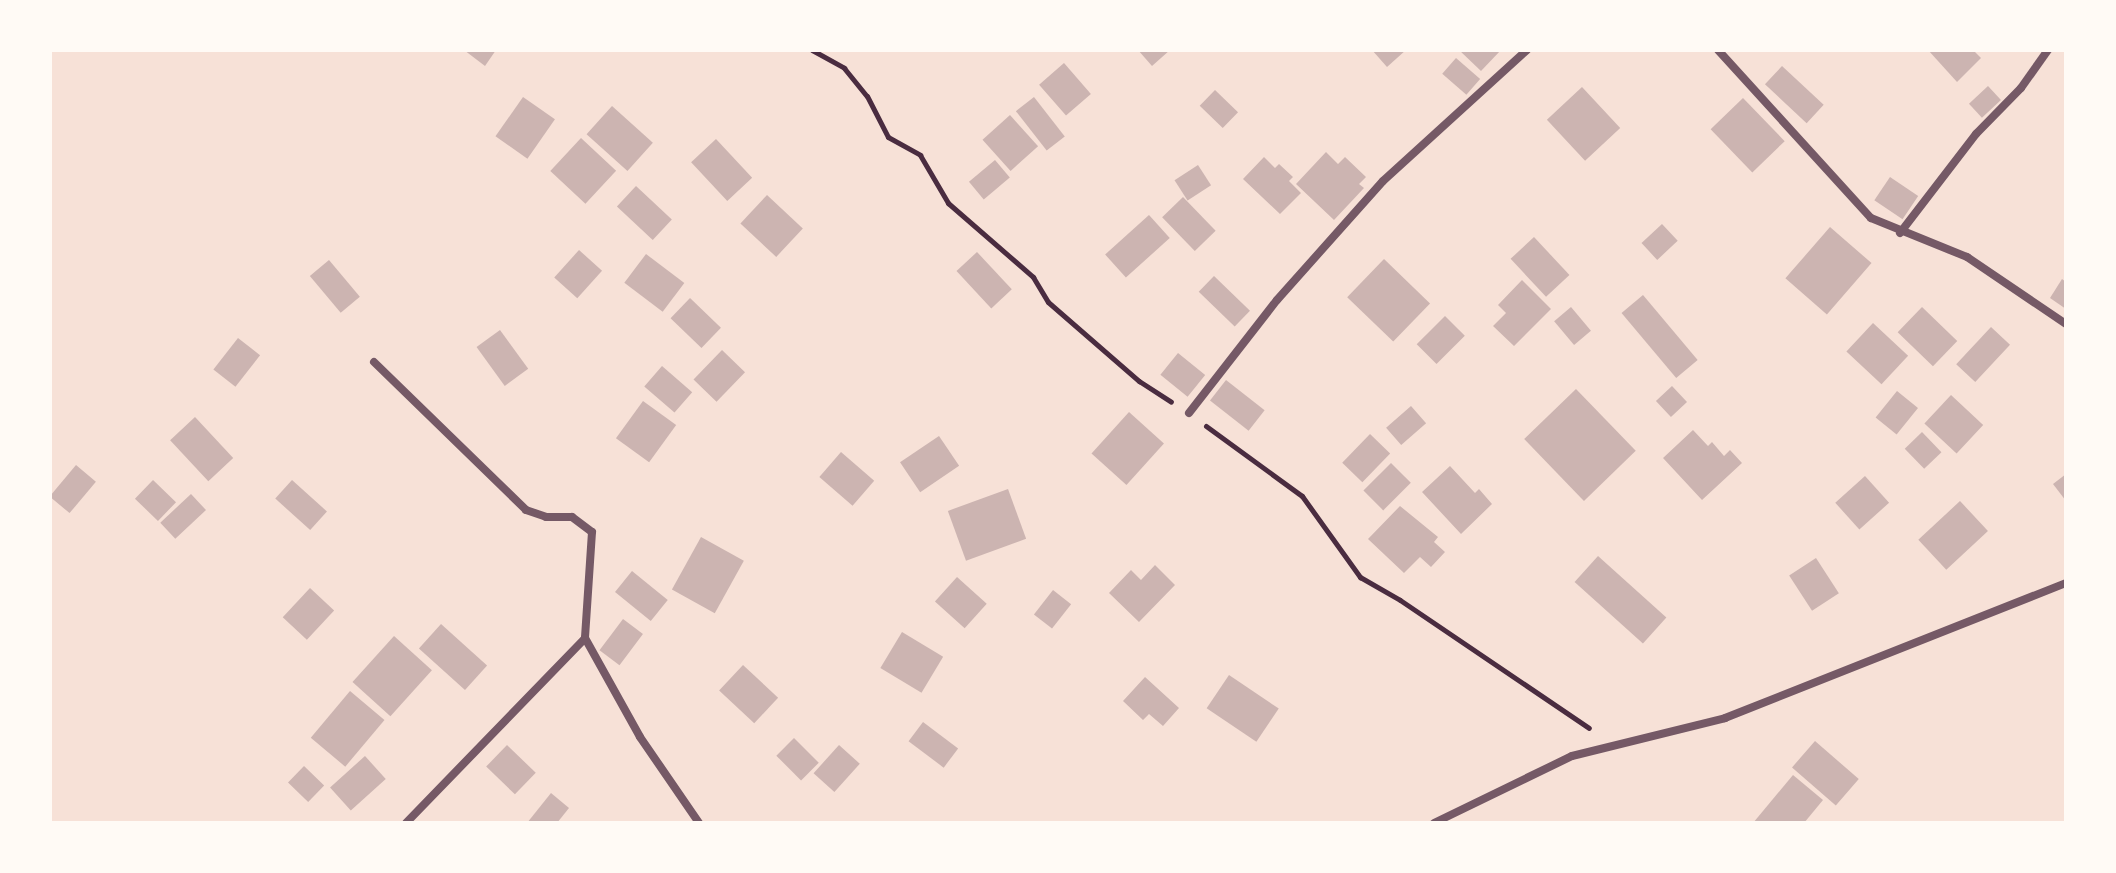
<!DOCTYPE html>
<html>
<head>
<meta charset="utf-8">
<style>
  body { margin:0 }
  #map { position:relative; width:2116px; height:873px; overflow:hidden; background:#f7e1d7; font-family:"Work Sans",sans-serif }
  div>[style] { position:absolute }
  .building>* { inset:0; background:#ccb4b1; transform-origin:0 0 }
  .path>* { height:5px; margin:-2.5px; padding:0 2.5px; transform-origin:2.5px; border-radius:2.5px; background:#4a2c40 }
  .minor>* { height:8px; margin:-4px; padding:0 4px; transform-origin:4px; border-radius:4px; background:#755966 }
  span { translate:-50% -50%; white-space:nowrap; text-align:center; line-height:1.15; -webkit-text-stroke:7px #fffaf5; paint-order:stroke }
  .frame { position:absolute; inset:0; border:52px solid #fffaf5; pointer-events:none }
</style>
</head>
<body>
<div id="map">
  <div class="building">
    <div style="clip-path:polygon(464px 50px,496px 50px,485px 66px)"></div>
    <div style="clip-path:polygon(1138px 50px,1170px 50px,1152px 66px)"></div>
    <div style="clip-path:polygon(1372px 50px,1406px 50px,1387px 67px)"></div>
    <div style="clip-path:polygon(1459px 50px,1501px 50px,1481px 71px)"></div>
    <div style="clip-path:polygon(1928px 50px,1973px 50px,1981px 58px,1957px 82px)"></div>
    <div style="left:1456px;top:58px;width:32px;height:21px;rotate:41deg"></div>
    <div style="left:1064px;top:63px;width:41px;height:33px;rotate:49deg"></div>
    <div style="left:1782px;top:66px;width:57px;height:25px;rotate:43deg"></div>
    <div style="left:1988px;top:86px;width:19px;height:26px;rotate:47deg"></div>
    <div style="left:1582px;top:87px;width:56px;height:48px;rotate:47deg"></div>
    <div style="left:1215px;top:90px;width:32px;height:22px;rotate:44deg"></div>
    <div style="left:523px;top:97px;width:39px;height:48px;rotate:35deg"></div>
    <div style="left:1034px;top:97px;width:50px;height:23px;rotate:52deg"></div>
    <div style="left:1743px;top:98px;width:60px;height:45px;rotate:46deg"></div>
    <div style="left:612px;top:106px;width:55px;height:38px;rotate:42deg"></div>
    <div style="left:1010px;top:115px;width:42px;height:37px;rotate:48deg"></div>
    <div style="left:581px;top:138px;width:48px;height:45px;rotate:43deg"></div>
    <div style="left:716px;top:139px;width:53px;height:34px;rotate:47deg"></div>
    <div style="clip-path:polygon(1326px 152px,1338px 164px,1345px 157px,1366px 177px,1359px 184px,1364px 188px,1334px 220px,1296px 184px)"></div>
    <div style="clip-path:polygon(1264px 157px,1275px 168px,1279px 164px,1293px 177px,1289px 181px,1301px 193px,1280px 214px,1243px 179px)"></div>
    <div style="left:995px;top:160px;width:23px;height:34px;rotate:50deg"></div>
    <div style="left:1198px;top:165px;width:24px;height:28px;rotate:57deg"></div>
    <div style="left:1890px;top:177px;width:34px;height:28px;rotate:34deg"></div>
    <div style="left:636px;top:186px;width:49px;height:28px;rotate:43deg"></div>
    <div style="left:767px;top:195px;width:49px;height:39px;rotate:43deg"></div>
    <div style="left:1183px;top:197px;width:47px;height:29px;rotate:46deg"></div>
    <div style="left:1149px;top:215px;width:31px;height:59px;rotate:48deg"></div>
    <div style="left:1662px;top:224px;width:23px;height:28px;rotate:47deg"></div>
    <div style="left:1830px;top:227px;width:55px;height:68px;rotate:41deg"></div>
    <div style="left:1534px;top:237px;width:52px;height:32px;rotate:47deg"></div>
    <div style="left:579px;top:250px;width:31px;height:37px;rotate:42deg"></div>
    <div style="left:977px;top:252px;width:51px;height:28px;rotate:47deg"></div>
    <div style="left:646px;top:254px;width:48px;height:36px;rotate:37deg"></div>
    <div style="left:1384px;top:259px;width:64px;height:53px;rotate:44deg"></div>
    <div style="left:329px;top:260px;width:48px;height:25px;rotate:50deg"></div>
    <div style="left:1214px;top:276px;width:50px;height:22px;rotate:44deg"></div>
    <div style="clip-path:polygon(2062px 279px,2066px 282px,2066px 309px,2050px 298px)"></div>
    <div style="clip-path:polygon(1522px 280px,1551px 309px,1514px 346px,1493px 326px,1506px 313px,1498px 305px)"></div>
    <div style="left:1643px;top:295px;width:85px;height:28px;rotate:50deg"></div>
    <div style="left:690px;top:298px;width:43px;height:28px;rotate:44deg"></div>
    <div style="left:1571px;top:307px;width:31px;height:22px;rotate:50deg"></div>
    <div style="left:1922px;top:307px;width:49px;height:35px;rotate:44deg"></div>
    <div style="left:1445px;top:316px;width:28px;height:40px;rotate:45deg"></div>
    <div style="left:1873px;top:323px;width:48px;height:39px;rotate:43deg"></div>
    <div style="left:1991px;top:327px;width:26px;height:51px;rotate:43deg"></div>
    <div style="left:500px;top:330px;width:48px;height:29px;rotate:54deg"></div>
    <div style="left:238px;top:338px;width:28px;height:40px;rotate:38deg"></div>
    <div style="left:722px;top:350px;width:32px;height:41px;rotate:44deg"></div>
    <div style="left:1178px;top:353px;width:35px;height:28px;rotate:39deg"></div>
    <div style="left:662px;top:366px;width:40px;height:27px;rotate:41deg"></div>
    <div style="left:1226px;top:380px;width:49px;height:26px;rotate:38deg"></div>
    <div style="left:1672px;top:386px;width:22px;height:22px;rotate:47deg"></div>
    <div style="left:1576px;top:389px;width:86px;height:72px;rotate:46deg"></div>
    <div style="left:1897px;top:391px;width:27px;height:34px;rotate:39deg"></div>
    <div style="left:1951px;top:395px;width:44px;height:39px;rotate:43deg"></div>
    <div style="left:643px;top:401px;width:41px;height:46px;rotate:36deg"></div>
    <div style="left:1411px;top:406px;width:23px;height:33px;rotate:49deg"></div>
    <div style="left:1129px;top:412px;width:47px;height:56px;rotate:42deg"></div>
    <div style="left:195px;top:417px;width:56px;height:34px;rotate:47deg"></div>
    <div style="clip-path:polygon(1693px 430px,1708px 446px,1712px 442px,1724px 456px,1730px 450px,1742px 463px,1702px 500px,1663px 458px)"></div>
    <div style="left:1922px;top:432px;width:28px;height:24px;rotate:46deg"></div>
    <div style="left:1370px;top:434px;width:28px;height:40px;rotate:44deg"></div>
    <div style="left:939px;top:436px;width:36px;height:47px;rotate:56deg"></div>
    <div style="left:841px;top:452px;width:44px;height:33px;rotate:41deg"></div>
    <div style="left:1391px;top:463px;width:28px;height:39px;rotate:45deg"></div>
    <div style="left:76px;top:465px;width:26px;height:41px;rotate:40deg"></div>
    <div style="clip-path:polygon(1450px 466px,1475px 493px,1479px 489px,1492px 504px,1461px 534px,1422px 492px)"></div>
    <div style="clip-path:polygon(2066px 474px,2066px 501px,2053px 484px)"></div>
    <div style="left:1865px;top:476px;width:36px;height:40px;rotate:48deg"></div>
    <div style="left:153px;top:480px;width:32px;height:26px;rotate:44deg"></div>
    <div style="left:292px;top:480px;width:47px;height:25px;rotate:42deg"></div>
    <div style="left:1008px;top:489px;width:53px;height:64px;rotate:70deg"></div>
    <div style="left:191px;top:494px;width:22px;height:42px;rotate:47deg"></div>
    <div style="left:1960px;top:501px;width:41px;height:57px;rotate:47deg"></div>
    <div style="clip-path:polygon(1400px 506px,1438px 537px,1434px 542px,1445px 552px,1431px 567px,1420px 557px,1404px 573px,1368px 539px)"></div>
    <div style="left:701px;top:537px;width:49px;height:60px;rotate:29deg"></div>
    <div style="left:1598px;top:556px;width:92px;height:35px;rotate:42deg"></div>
    <div style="left:1816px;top:558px;width:42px;height:32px;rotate:57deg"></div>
    <div style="clip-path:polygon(1155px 565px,1175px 585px,1139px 622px,1109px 593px,1131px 570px,1141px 580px)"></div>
    <div style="left:632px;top:571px;width:46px;height:27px;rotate:39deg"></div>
    <div style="left:957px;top:577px;width:40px;height:33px;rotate:42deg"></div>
    <div style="left:310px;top:588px;width:33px;height:40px;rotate:43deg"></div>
    <div style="left:1053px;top:590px;width:23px;height:31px;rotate:38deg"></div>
    <div style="left:623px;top:619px;width:25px;height:39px;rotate:37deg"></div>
    <div style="left:441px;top:624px;width:62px;height:33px;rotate:42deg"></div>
    <div style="left:902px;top:632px;width:48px;height:42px;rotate:31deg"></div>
    <div style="left:394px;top:636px;width:51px;height:62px;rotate:42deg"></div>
    <div style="left:743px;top:665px;width:48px;height:35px;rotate:43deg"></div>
    <div style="left:1229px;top:675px;width:60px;height:40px;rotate:34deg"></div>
    <div style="clip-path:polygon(1145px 677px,1179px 708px,1163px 726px,1149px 714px,1143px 720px,1123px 701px)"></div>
    <div style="left:350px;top:691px;width:45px;height:61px;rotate:40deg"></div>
    <div style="left:923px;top:722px;width:44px;height:24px;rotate:37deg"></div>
    <div style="left:794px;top:738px;width:35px;height:25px;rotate:45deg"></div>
    <div style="left:1815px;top:741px;width:58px;height:35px;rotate:41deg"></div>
    <div style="left:507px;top:745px;width:40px;height:30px;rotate:44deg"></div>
    <div style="left:839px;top:745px;width:28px;height:38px;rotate:42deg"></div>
    <div style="left:365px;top:756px;width:31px;height:47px;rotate:48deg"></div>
    <div style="left:304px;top:766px;width:28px;height:23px;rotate:44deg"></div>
    <div style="clip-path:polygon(1793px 775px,1823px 800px,1804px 823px,1753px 823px)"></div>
    <div style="clip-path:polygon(551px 793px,569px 808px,557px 823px,527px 823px)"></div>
  </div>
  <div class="path">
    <div style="left:812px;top:50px;width:37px;rotate:29deg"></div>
    <div style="left:844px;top:68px;width:36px;rotate:51deg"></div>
    <div style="left:867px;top:96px;width:46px;rotate:62.9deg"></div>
    <div style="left:888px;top:137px;width:37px;rotate:29deg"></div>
    <div style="left:920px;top:155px;width:56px;rotate:59.7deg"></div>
    <div style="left:948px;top:203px;width:113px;rotate:41deg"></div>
    <div style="left:1033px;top:277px;width:29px;rotate:59deg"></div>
    <div style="left:1048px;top:302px;width:121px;rotate:41deg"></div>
    <div style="left:1139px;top:381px;width:38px;rotate:33deg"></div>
    <div style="left:1206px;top:426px;width:119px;rotate:36.1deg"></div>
    <div style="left:1302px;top:496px;width:100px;rotate:54.4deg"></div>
    <div style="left:1360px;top:577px;width:46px;rotate:29.9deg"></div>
    <div style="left:1400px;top:600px;width:228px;rotate:34.1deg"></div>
  </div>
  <div class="minor">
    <div style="left:1718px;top:50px;width:227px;rotate:47.7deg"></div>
    <div style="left:1871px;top:218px;width:104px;rotate:22.1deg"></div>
    <div style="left:1967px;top:257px;width:120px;rotate:34.1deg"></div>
    <div style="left:1900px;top:233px;width:125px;rotate:-52.5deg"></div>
    <div style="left:1976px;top:134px;width:64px;rotate:-45.6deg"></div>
    <div style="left:2021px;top:88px;width:47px;rotate:-54.6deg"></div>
    <div style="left:374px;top:362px;width:212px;rotate:44.2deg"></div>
    <div style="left:526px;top:510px;width:21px;rotate:19deg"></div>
    <div style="left:546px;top:517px;width:26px"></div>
    <div style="left:572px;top:517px;width:25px;rotate:37deg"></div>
    <div style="left:592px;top:532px;width:106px;rotate:93.8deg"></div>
    <div style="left:585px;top:638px;width:113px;rotate:60.9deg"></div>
    <div style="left:640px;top:737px;width:104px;rotate:55.5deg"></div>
    <div style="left:1189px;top:413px;width:143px;rotate:-52.1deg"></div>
    <div style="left:1277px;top:300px;width:159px;rotate:-48.3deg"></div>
    <div style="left:1383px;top:181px;width:195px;rotate:-42.3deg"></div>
    <div style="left:406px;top:823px;width:257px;rotate:-45.9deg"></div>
    <div style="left:1434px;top:823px;width:153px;rotate:-25.9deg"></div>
    <div style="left:1572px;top:756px;width:158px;rotate:-13.9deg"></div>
    <div style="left:1725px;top:718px;width:367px;rotate:-21.6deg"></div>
  </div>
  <div class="frame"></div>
</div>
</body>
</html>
